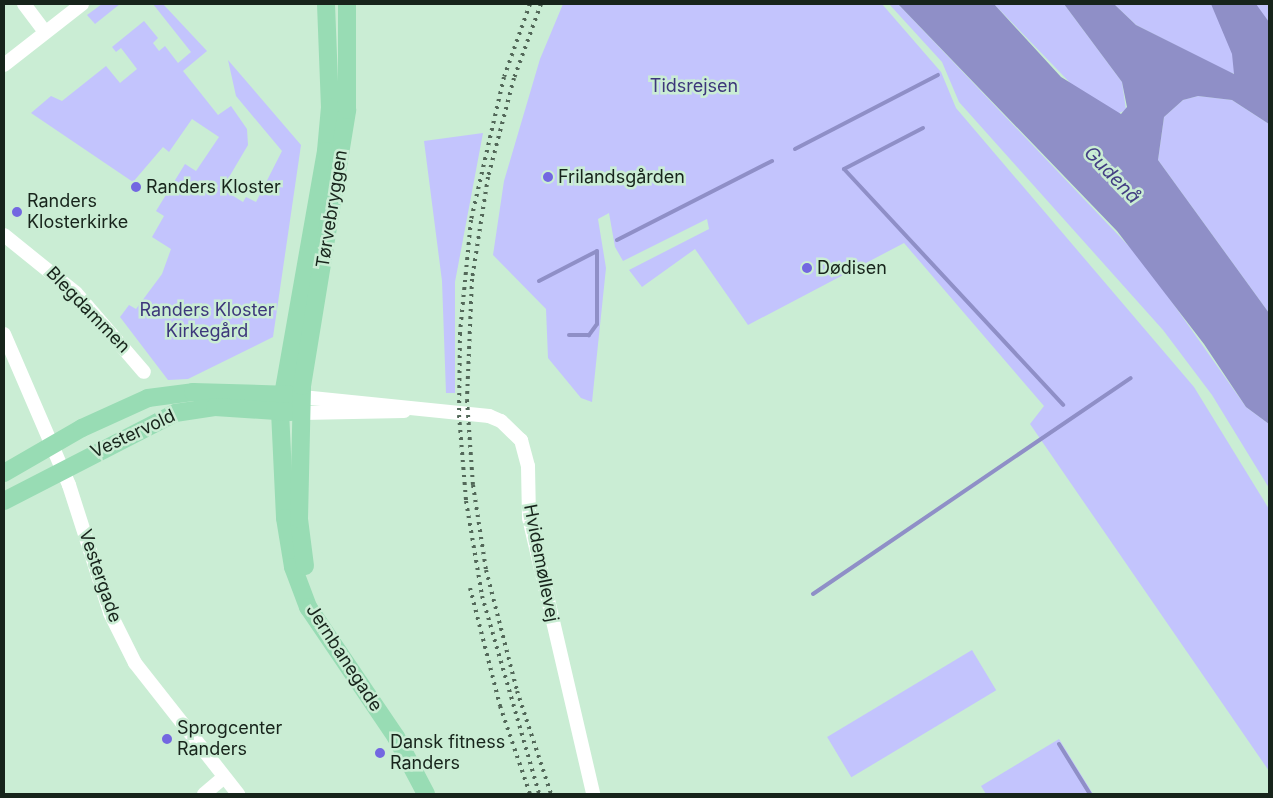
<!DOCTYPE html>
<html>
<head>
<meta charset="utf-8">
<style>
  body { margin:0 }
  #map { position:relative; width:1273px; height:798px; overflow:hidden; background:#caedd4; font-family:Inter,sans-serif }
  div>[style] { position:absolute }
  .green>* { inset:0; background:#c3c4fd; transform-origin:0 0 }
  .water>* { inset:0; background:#8f8fc7 }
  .stream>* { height:4px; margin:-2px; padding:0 2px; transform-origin:2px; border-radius:2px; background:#8f8fc7 }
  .minor>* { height:14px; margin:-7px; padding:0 7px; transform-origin:7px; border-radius:7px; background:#fff }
  .major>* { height:18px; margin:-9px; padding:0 9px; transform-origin:9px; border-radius:9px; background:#98dcb4 }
  .rail>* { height:4px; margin-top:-2px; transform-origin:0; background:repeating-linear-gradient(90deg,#536859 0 2.5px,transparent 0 7.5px) }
  .dots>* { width:14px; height:14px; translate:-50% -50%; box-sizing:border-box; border:2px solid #caedd4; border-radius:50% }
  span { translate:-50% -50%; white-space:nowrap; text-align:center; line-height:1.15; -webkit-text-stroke:5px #caedd4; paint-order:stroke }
  .park-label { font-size:18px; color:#3d377b }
  .poi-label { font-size:18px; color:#17241b }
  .left { translate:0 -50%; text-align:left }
  .street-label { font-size:18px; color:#17241b }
  .water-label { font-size:19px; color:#433e83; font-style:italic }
  .frame { position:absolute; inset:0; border:5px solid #17241b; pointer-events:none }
</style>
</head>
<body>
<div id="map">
  <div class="green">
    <div style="clip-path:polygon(102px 4px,120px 4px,95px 24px,87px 15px)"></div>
    <div style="clip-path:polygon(153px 4px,163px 4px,207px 51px,183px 71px,218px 115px,231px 106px,247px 129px,248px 145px,222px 189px,243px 202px,246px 197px,256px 202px,282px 151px,236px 96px,228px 60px,301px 145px,273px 337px,188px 379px,168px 380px,120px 317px,129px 305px,136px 309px,162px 274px,171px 249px,152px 237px,164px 216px,156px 211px,185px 164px,196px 171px,219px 137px,192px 119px,169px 152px,163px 147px,133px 182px,31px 113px,51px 96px,62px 101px,106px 66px,120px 83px,137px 69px,121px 48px,116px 52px,112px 47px,144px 21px,158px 38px,153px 43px,159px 51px,165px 46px,178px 63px,191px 52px)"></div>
    <div style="clip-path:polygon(563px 4px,882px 4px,941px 72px,956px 108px,1194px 387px,1269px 509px,1269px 771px,1030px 424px,1044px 406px,904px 243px,748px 325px,695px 249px,642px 287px,629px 270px,709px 229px,707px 219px,623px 261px,615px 247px,609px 213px,598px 219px,606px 268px,592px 402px,581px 398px,548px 358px,546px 309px,493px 255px,504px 181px,540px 59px)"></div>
    <div style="clip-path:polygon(889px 4px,898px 4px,1143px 261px,1246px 407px,1269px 424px,1269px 488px,1212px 395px,1163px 330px,959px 102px,942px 62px)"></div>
    <div style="clip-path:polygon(994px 4px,1064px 4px,1122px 82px,1126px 110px,1117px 114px,1078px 91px)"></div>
    <div style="clip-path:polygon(1114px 4px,1269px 4px,1269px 85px,1226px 71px,1136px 25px)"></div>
    <div style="clip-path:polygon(1198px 96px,1232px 100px,1269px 124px,1269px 313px,1158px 160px,1164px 117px,1183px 100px)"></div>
    <div style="clip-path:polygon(483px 133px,455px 282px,455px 393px,446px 393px,442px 281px,424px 141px)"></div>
    <div style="left:972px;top:650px;width:47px;height:169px;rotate:59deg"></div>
    <div style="clip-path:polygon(1059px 739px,1093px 794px,986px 794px,981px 786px)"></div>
  </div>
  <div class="water">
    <div style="clip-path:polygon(898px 4px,994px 4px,1061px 77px,1121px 114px,1127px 107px,1122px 82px,1064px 4px,1114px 4px,1136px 25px,1234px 74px,1232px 54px,1211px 4px,1256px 4px,1269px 22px,1269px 124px,1232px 100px,1198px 96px,1183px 100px,1164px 117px,1158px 160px,1269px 313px,1269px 424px,1246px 407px,1204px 344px,1117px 231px)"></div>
  </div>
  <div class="stream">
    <div style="left:923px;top:128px;width:89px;rotate:152.6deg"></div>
    <div style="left:844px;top:169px;width:322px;rotate:47.1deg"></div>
    <div style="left:795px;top:149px;width:161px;rotate:-27.4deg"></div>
    <div style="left:617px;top:240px;width:174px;rotate:-27deg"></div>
    <div style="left:539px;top:281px;width:65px;rotate:-27.3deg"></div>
    <div style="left:597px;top:251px;width:73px;rotate:90deg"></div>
    <div style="left:597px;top:324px;width:14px;rotate:126deg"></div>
    <div style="left:589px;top:335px;width:20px;rotate:180deg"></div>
    <div style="left:813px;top:594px;width:384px;rotate:-34.2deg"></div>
    <div style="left:1059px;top:744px;width:59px;rotate:58.2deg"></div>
  </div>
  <div class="minor">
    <div style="left:24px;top:4px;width:35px;rotate:53deg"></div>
    <div style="left:4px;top:65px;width:99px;rotate:-38deg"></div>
    <div style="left:4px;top:235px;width:92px;rotate:38.9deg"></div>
    <div style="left:76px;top:293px;width:104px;rotate:49.3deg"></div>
    <div style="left:4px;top:334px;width:164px;rotate:66.7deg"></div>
    <div style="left:69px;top:485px;width:134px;rotate:72.2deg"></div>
    <div style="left:110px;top:613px;width:56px;rotate:63.4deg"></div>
    <div style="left:135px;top:663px;width:167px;rotate:51.8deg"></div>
    <div style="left:302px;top:397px;width:188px;rotate:5.8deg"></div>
    <div style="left:489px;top:416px;width:13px;rotate:23deg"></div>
    <div style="left:501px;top:421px;width:28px;rotate:44deg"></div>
    <div style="left:521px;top:440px;width:27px;rotate:75deg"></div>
    <div style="left:528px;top:466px;width:52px;rotate:88.9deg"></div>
    <div style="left:529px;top:518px;width:283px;rotate:76.9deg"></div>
    <div style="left:302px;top:413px;width:102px;rotate:-1.1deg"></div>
    <div style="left:204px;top:794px;width:25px;rotate:-40deg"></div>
  </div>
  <div class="major">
    <div style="left:326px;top:4px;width:103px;rotate:87.8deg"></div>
    <div style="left:330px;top:107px;width:44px;rotate:95.2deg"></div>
    <div style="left:326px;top:151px;width:264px;rotate:100deg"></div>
    <div style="left:280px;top:411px;width:107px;rotate:87.3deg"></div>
    <div style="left:285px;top:518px;width:50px;rotate:80.7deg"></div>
    <div style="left:293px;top:567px;width:43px;rotate:69.4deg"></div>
    <div style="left:308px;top:607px;width:157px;rotate:55.9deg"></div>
    <div style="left:396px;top:737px;width:64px;rotate:62.2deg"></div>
    <div style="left:4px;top:473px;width:90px;rotate:-30deg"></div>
    <div style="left:82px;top:428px;width:72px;rotate:-24.4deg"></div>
    <div style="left:148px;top:398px;width:45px;rotate:-7.6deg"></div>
    <div style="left:193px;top:392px;width:99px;rotate:1.7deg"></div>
    <div style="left:4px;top:501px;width:192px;rotate:-27.2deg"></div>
    <div style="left:175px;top:413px;width:40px;rotate:-8.5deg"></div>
    <div style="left:215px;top:407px;width:76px;rotate:3.8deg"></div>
    <div style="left:305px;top:566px;width:47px;rotate:-97.3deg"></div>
    <div style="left:299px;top:519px;width:133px;rotate:-88.7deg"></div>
    <div style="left:302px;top:386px;width:280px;rotate:-80.7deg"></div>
    <div style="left:347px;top:110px;width:106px;rotate:-90deg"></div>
  </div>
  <div class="rail">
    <div style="left:530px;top:4px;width:77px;rotate:109.6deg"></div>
    <div style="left:504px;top:77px;width:147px;rotate:103deg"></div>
    <div style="left:471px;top:220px;width:114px;rotate:95.6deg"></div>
    <div style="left:460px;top:333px;width:82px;rotate:90.7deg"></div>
    <div style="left:459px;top:415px;width:86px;rotate:85.3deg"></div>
    <div style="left:466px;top:501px;width:96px;rotate:80.4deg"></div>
    <div style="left:482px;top:596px;width:206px;rotate:73.9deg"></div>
    <div style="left:541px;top:4px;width:79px;rotate:110deg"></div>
    <div style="left:514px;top:78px;width:102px;rotate:104.7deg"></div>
    <div style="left:488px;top:177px;width:103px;rotate:98.9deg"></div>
    <div style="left:472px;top:279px;width:121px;rotate:92.4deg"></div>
    <div style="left:467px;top:400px;width:85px;rotate:86deg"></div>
    <div style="left:473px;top:485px;width:86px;rotate:81.3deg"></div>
    <div style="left:486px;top:570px;width:125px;rotate:75.6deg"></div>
    <div style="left:517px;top:691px;width:108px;rotate:71.7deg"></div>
    <div style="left:470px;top:588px;width:122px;rotate:75.7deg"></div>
    <div style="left:500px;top:706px;width:93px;rotate:71.2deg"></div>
  </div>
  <div class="dots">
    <div style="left:548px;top:177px;background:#7367e1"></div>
    <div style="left:136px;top:187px;background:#7367e1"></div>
    <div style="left:17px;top:212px;background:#7367e1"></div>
    <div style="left:807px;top:268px;background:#7367e1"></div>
    <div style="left:167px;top:739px;background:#7367e1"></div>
    <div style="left:380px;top:753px;background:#7367e1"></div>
  </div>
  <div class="park-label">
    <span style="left:694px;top:86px">Tidsrejsen</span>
    <span style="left:207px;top:321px">Randers Kloster<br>Kirkegård</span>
  </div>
  <div class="poi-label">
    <span class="left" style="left:558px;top:177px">Frilandsgården</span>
    <span class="left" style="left:146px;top:187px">Randers Kloster</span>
    <span class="left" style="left:27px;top:212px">Randers<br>Klosterkirke</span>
    <span class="left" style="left:817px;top:268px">Dødisen</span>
    <span class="left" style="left:177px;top:739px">Sprogcenter<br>Randers</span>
    <span class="left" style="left:390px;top:753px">Dansk fitness<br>Randers</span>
  </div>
  <div class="street-label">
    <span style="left:332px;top:209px;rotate:-81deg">Tørvebryggen</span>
    <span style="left:88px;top:310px;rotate:46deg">Blegdammen</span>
    <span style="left:133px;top:434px;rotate:-25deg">Vestervold</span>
    <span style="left:541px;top:563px;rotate:79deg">Hvidemøllevej</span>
    <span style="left:100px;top:576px;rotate:71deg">Vestergade</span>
    <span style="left:344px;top:658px;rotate:57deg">Jernbanegade</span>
  </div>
  <div class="water-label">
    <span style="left:1112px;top:175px;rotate:46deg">Gudenå</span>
  </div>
  <div class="frame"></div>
</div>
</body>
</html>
